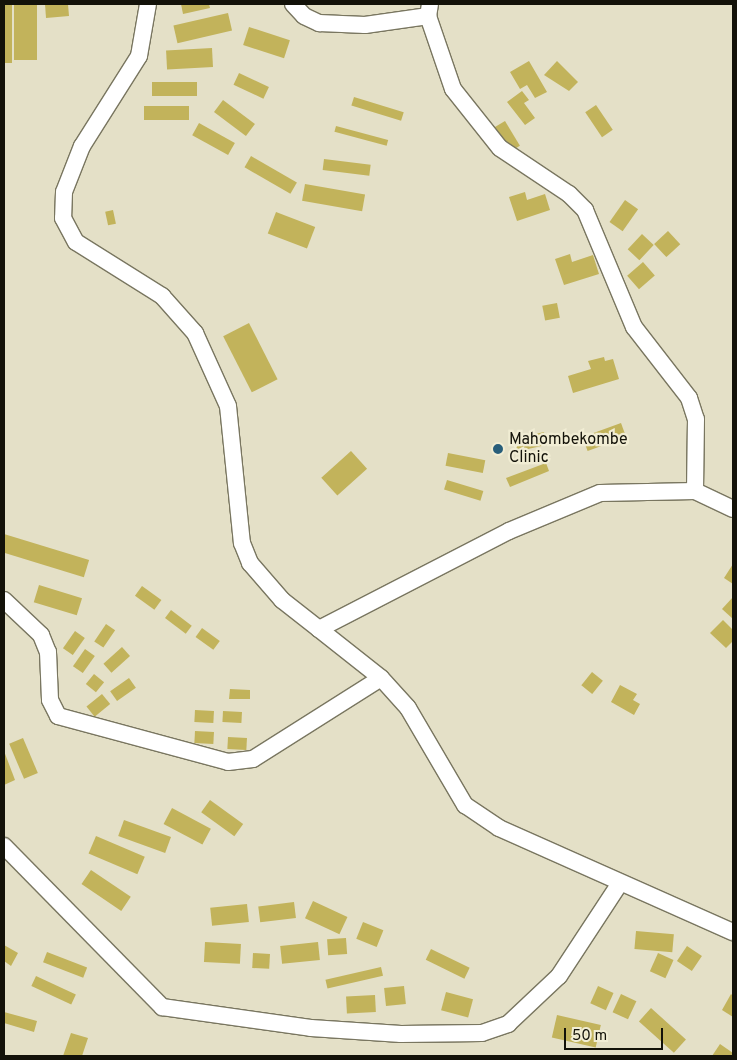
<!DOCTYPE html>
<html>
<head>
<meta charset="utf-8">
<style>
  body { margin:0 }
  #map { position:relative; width:737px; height:1060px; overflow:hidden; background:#e4e0c7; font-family:Overpass,sans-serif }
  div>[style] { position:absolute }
  .building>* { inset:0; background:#c2b35b; transform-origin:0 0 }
  .roads { filter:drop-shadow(1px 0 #797660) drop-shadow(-1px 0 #797660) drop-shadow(0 1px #797660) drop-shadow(0 -1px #797660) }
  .minor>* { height:16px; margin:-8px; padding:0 8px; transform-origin:8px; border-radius:8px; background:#fff }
  .dots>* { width:14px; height:14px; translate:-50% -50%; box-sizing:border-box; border:2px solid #f1edd4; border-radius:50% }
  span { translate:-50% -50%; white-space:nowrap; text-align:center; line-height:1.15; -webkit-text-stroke:4.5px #f1edd4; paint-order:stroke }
  .poi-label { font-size:16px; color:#131209 }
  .left { translate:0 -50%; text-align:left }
  .frame { position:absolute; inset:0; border:5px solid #131209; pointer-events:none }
  .scale { position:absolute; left:564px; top:1028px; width:99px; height:22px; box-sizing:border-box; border:2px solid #131209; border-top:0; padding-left:6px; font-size:15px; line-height:18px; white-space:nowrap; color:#131209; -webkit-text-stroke:4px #f1edd4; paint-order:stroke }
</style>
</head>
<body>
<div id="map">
  <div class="building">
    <div style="left:4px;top:4px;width:8px;height:59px"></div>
    <div style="left:14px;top:4px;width:23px;height:56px"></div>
    <div style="clip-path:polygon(45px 4px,68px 4px,69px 16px,46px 18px)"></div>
    <div style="clip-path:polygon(181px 4px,209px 4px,210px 8px,183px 14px)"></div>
    <div style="left:228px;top:13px;width:18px;height:56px;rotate:77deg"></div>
    <div style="left:249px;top:27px;width:43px;height:19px;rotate:18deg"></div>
    <div style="left:212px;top:48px;width:19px;height:46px;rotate:87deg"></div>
    <div style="clip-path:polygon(529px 61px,547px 92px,535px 98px,527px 85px,520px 89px,510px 72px)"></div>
    <div style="clip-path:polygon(557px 61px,578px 82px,569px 91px,544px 75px)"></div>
    <div style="left:239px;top:73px;width:33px;height:13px;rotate:25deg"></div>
    <div style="left:197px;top:82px;width:14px;height:45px;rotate:90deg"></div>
    <div style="clip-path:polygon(522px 91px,529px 100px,524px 103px,535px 118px,525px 125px,507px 102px)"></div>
    <div style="left:354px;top:97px;width:52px;height:9px;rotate:17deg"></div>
    <div style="left:223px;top:100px;width:40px;height:15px;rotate:37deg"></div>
    <div style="left:596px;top:105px;width:30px;height:13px;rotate:56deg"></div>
    <div style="left:144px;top:106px;width:45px;height:14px"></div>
    <div style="left:505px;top:121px;width:29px;height:18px;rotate:59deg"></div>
    <div style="left:199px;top:123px;width:41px;height:14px;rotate:29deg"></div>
    <div style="left:336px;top:126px;width:54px;height:6px;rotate:15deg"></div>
    <div style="left:251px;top:156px;width:53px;height:13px;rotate:30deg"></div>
    <div style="left:324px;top:159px;width:47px;height:11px;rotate:7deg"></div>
    <div style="left:305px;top:184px;width:61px;height:17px;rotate:10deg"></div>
    <div style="clip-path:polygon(525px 192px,527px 200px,545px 194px,550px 210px,517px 221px,509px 197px)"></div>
    <div style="left:625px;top:200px;width:16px;height:27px;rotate:35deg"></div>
    <div style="left:113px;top:210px;width:14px;height:8px;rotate:78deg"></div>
    <div style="left:276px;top:212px;width:42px;height:23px;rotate:21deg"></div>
    <div style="left:668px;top:231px;width:18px;height:19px;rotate:47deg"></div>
    <div style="left:642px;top:234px;width:16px;height:21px;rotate:43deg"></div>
    <div style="clip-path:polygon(570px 254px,572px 262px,593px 255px,599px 274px,564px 285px,555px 259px)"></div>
    <div style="left:643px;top:262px;width:18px;height:21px;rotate:49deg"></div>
    <div style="left:557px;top:303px;width:15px;height:15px;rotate:79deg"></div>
    <div style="left:249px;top:323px;width:63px;height:29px;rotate:63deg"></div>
    <div style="clip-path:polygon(604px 357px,605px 361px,613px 359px,619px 379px,573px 393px,568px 376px,591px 369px,588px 361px)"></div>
    <div style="left:621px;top:423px;width:15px;height:41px;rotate:70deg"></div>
    <div style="left:544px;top:432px;width:13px;height:32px;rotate:77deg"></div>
    <div style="left:351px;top:451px;width:24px;height:40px;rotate:48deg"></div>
    <div style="left:448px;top:453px;width:38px;height:13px;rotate:11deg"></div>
    <div style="clip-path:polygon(546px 463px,549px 471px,510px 487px,506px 478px)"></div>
    <div style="left:447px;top:480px;width:38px;height:10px;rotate:17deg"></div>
    <div style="left:4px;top:534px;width:89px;height:18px;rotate:17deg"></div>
    <div style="clip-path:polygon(733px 564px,733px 584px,724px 578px)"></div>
    <div style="left:39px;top:585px;width:45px;height:18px;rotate:17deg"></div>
    <div style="left:142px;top:586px;width:24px;height:12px;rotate:36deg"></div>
    <div style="clip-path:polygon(733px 597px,733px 619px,722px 609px)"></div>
    <div style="left:171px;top:610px;width:26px;height:10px;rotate:37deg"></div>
    <div style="clip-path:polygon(723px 620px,733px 630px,733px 641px,726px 648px,710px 633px)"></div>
    <div style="left:106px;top:624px;width:11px;height:21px;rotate:34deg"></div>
    <div style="left:202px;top:628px;width:22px;height:11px;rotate:36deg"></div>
    <div style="left:75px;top:631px;width:12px;height:21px;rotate:35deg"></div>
    <div style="left:122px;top:647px;width:12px;height:25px;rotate:48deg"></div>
    <div style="left:85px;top:649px;width:12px;height:21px;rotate:35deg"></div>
    <div style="left:592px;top:672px;width:14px;height:17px;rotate:39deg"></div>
    <div style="left:94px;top:674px;width:13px;height:13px;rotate:39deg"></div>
    <div style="left:129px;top:678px;width:12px;height:23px;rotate:55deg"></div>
    <div style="clip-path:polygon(620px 685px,637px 694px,633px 700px,640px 704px,634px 715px,611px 702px)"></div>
    <div style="clip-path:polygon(230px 689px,250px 690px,250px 699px,229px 699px)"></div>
    <div style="left:102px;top:694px;width:13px;height:20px;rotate:51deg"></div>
    <div style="left:195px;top:710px;width:19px;height:12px;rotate:3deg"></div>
    <div style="left:223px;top:711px;width:19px;height:11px;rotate:3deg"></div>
    <div style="left:195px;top:731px;width:19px;height:12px;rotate:3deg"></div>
    <div style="left:228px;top:737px;width:19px;height:12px;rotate:3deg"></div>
    <div style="left:23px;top:738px;width:38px;height:15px;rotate:67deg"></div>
    <div style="clip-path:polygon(4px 751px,15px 780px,4px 785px)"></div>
    <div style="left:210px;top:800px;width:41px;height:15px;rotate:36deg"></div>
    <div style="left:172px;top:808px;width:44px;height:18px;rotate:28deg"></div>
    <div style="left:124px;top:820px;width:50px;height:17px;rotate:20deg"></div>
    <div style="left:96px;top:836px;width:53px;height:19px;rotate:23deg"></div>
    <div style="left:91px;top:870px;width:48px;height:17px;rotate:34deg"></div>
    <div style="left:313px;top:901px;width:38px;height:19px;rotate:25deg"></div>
    <div style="left:294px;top:902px;width:16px;height:36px;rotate:83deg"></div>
    <div style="left:247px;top:904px;width:18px;height:37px;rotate:84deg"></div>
    <div style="left:363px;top:922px;width:22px;height:18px;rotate:22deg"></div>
    <div style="left:636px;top:931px;width:38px;height:18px;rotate:5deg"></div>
    <div style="left:346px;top:938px;width:16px;height:19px;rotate:86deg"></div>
    <div style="left:205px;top:942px;width:36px;height:20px;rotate:3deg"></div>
    <div style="left:318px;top:942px;width:18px;height:38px;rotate:84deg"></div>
    <div style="clip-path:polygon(4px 945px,18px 953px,11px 966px,4px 961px)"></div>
    <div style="left:687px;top:946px;width:18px;height:18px;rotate:34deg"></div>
    <div style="left:431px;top:949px;width:43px;height:12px;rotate:26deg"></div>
    <div style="left:47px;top:952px;width:43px;height:11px;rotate:21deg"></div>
    <div style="left:253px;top:953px;width:17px;height:15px;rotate:3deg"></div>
    <div style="left:658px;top:953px;width:17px;height:20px;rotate:24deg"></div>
    <div style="left:381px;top:967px;width:9px;height:57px;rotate:77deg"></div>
    <div style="left:36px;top:976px;width:44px;height:11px;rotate:25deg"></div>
    <div style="left:404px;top:986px;width:18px;height:20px;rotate:84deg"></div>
    <div style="left:598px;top:986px;width:17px;height:19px;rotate:24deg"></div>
    <div style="left:446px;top:992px;width:28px;height:19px;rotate:15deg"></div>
    <div style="left:621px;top:994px;width:17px;height:20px;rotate:25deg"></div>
    <div style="clip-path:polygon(731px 994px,733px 996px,733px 1017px,722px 1010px)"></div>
    <div style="left:375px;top:995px;width:17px;height:29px;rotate:87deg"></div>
    <div style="left:651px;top:1008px;width:47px;height:18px;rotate:42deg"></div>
    <div style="clip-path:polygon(4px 1012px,37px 1021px,34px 1032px,4px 1023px)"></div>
    <div style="left:557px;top:1015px;width:45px;height:23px;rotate:13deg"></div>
    <div style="clip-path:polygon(71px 1033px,88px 1038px,82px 1056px,63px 1056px)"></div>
    <div style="clip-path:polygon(720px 1044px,733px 1053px,733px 1056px,712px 1056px)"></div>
  </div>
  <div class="roads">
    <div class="minor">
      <div style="left:148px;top:4px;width:53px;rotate:99.8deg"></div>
      <div style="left:139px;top:56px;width:107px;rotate:122.3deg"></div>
      <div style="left:82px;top:146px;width:49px;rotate:111.4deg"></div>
      <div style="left:64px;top:192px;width:26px;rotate:92deg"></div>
      <div style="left:63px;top:218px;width:27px;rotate:62deg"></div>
      <div style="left:76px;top:242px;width:102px;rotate:32.1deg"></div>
      <div style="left:162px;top:296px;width:50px;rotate:48.3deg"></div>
      <div style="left:195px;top:333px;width:80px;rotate:65.7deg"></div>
      <div style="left:228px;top:406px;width:138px;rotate:84.2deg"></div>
      <div style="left:242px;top:543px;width:22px;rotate:68deg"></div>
      <div style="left:250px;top:563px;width:49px;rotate:49.1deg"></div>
      <div style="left:282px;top:600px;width:47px;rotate:38.1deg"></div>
      <div style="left:293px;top:4px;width:16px;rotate:47deg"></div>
      <div style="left:304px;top:16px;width:17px;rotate:25deg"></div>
      <div style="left:319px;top:23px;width:46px;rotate:2.5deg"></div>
      <div style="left:365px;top:25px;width:64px;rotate:-8.1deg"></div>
      <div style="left:430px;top:4px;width:12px;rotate:99deg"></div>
      <div style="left:428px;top:16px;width:77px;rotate:71.1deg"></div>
      <div style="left:453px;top:89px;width:75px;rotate:51.5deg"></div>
      <div style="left:500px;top:148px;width:83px;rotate:33.7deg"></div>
      <div style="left:569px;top:194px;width:23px;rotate:45deg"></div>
      <div style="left:585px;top:210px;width:127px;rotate:67.3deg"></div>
      <div style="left:634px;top:327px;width:90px;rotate:52.2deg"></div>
      <div style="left:689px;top:398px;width:22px;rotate:72deg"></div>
      <div style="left:696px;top:419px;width:72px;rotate:90.8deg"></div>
      <div style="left:733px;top:509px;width:42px;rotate:-154.7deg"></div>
      <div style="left:695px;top:491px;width:95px;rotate:178.8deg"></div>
      <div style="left:600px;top:493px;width:99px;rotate:157.3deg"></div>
      <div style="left:509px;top:531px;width:214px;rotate:152.7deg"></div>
      <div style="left:319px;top:629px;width:79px;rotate:38.3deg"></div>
      <div style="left:381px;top:678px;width:40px;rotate:48deg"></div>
      <div style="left:408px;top:708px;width:113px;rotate:59.6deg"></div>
      <div style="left:465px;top:805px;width:41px;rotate:34.1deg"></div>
      <div style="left:499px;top:828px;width:256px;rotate:24deg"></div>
      <div style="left:4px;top:600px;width:51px;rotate:43.4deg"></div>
      <div style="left:41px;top:635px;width:18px;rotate:68deg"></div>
      <div style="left:48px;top:652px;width:48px;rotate:87.6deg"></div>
      <div style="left:50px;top:700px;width:18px;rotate:63deg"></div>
      <div style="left:58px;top:716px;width:176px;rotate:15.1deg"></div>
      <div style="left:228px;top:762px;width:25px;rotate:-7deg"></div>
      <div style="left:253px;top:759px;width:151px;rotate:-32.3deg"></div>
      <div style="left:4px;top:846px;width:226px;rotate:45.5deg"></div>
      <div style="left:162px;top:1007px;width:150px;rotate:8deg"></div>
      <div style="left:311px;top:1028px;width:90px;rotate:3.8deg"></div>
      <div style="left:401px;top:1034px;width:81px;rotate:-0.7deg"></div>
      <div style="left:482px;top:1033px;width:28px;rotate:-19deg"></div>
      <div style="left:508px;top:1024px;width:70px;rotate:-43.3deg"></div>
      <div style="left:559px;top:976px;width:111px;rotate:-56.7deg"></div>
    </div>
  </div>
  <div class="dots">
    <div style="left:498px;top:449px;background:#285e7a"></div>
  </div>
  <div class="poi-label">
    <span class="left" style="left:509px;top:449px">Mahombekombe<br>Clinic</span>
  </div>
  <div class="frame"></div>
  <div class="scale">50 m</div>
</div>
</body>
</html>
